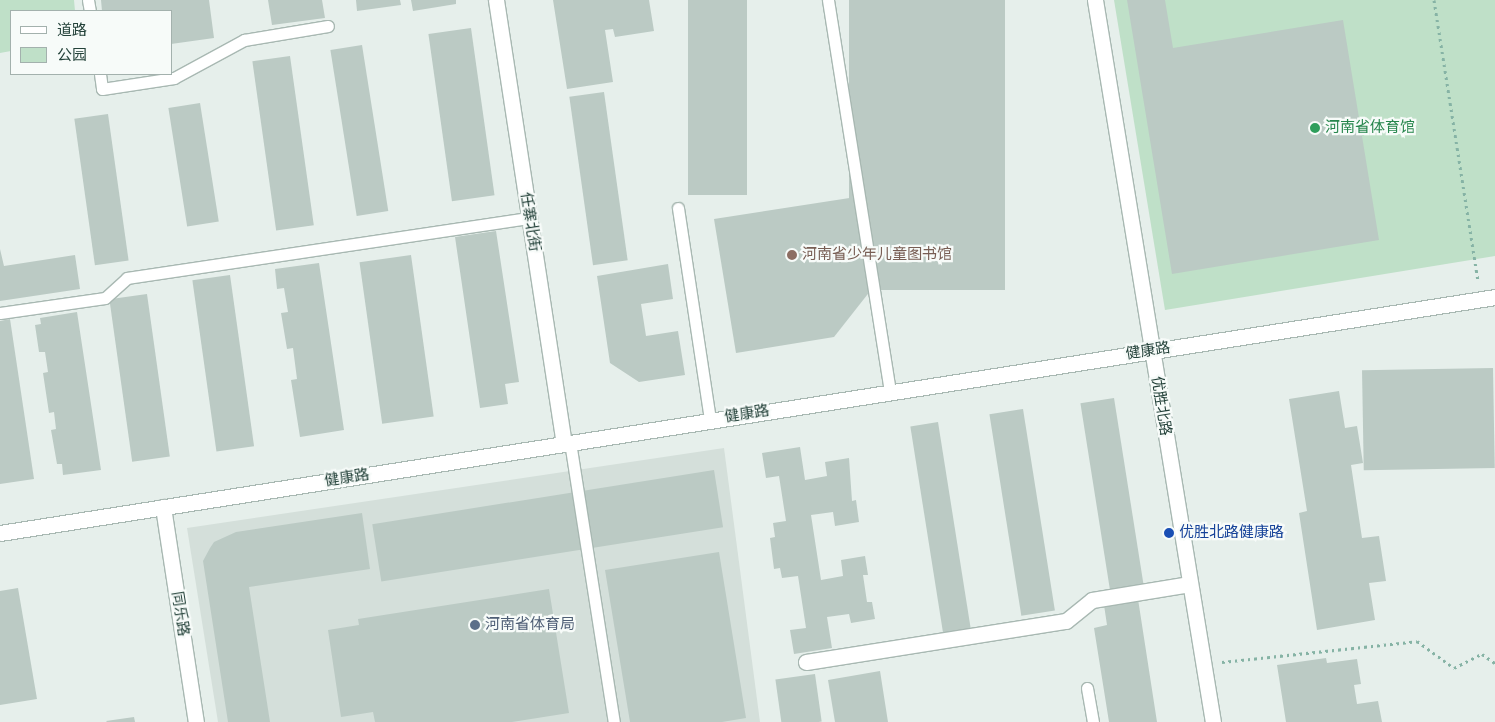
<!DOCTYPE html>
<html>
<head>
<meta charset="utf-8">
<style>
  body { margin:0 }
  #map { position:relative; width:1495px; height:722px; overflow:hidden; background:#e6efeb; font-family:Jost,"Noto Sans SC",sans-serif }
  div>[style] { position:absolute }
  .built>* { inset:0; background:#d4dfda }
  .green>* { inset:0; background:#bfe0c8 }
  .building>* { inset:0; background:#bbcac4; transform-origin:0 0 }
  .path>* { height:3px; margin-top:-1.5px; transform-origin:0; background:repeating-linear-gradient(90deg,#86b3a5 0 2.5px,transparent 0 6.5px) }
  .roads { filter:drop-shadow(1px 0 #a8b8b2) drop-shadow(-1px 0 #a8b8b2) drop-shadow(0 1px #a8b8b2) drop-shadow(0 -1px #a8b8b2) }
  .service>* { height:11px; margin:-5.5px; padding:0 5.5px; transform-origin:5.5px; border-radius:5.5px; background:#fff }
  .minor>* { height:15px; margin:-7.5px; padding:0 7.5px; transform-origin:7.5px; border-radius:7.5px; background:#fff }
  .dots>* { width:14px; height:14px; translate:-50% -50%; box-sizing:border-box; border:2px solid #f7fbf9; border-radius:50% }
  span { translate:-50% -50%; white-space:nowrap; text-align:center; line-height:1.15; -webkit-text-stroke:4.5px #f7fbf9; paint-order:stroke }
  .leisure-label { font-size:15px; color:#27864d }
  .left { translate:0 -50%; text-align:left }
  .street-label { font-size:15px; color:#24423a }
  .education-label { font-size:15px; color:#785e54 }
  .transit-label { font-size:15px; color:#164399 }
  .service-label { font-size:15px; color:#4e5e75 }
  .legend { position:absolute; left:10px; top:10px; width:162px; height:65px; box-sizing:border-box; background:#f7fbf9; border:1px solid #a3b1ad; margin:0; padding:6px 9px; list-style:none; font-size:15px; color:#24423a }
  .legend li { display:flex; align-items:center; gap:10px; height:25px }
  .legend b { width:25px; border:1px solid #a3b1ad }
</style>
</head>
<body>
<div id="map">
  <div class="built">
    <div style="clip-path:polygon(724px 448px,760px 722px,218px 722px,187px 528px)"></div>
  </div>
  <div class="green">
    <div style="clip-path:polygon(0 0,74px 0,75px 11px,11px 11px,11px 51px,0 53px)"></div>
    <div style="clip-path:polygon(1114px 0,1495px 0,1495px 256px,1165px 310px)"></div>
  </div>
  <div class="building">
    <div style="clip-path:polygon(101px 0,209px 0,214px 38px,171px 44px,171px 11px,102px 11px)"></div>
    <div style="clip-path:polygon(268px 0,322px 0,325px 18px,272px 25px)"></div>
    <div style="clip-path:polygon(356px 0,400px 0,401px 5px,357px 11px)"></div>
    <div style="clip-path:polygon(411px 0,456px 0,456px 4px,413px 11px)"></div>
    <div style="clip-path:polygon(553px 0,649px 0,654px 31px,615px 37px,613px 29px,605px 30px,613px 82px,567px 89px)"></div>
    <div style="left:688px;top:0;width:59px;height:195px"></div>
    <div style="left:849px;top:0;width:156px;height:290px"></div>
    <div style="clip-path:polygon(1127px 0,1165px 0,1173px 48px,1343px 20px,1379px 240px,1172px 274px)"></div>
    <div style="left:471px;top:28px;width:169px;height:43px;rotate:82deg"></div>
    <div style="left:362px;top:45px;width:168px;height:32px;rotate:81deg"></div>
    <div style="left:290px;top:56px;width:171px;height:38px;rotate:82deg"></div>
    <div style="left:604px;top:92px;width:170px;height:35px;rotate:82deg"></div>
    <div style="left:200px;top:103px;width:120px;height:32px;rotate:81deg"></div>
    <div style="left:108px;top:114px;width:148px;height:34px;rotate:82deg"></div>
    <div style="clip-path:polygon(856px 197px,871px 290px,834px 337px,736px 353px,714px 219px)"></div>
    <div style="clip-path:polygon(496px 231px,519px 382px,505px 384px,508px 404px,480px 408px,455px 237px)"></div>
    <div style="clip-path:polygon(0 249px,4px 266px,75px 255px,80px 289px,0 301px)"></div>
    <div style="left:411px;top:255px;width:163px;height:52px;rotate:82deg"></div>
    <div style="clip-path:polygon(319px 263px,344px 430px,300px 437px,291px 380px,297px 379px,293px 348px,287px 349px,281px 313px,288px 312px,284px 288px,277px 289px,275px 269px)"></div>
    <div style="clip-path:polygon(668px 264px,673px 299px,641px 304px,646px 336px,678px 331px,685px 375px,639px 382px,610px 363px,597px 276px)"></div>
    <div style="left:230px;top:275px;width:173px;height:38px;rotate:82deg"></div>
    <div style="left:147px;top:294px;width:164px;height:38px;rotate:82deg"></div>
    <div style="clip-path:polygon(77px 312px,101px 470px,63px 475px,62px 464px,57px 464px,51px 430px,56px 429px,54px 412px,49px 413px,43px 373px,48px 372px,45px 352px,39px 352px,35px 325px,41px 324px,40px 318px)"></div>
    <div style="clip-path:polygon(10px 319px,34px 479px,0 484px,0 321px)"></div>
    <div style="left:1493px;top:368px;width:100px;height:131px;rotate:89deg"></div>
    <div style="clip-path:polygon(1339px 391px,1345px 428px,1357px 426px,1363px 463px,1351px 465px,1362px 538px,1379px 536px,1386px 581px,1369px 583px,1375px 620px,1317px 630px,1299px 513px,1307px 511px,1289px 399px)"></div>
    <div style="left:1114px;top:398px;width:190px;height:34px;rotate:81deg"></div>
    <div style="left:1023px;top:409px;width:204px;height:34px;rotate:81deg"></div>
    <div style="left:938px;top:422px;width:213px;height:28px;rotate:81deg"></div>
    <div style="clip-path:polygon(800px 447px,805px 480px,827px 476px,825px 462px,849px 458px,852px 501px,856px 500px,859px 522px,835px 526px,833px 512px,811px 515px,821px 580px,843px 576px,841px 560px,865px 556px,868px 575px,863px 575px,867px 602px,872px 602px,875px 619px,851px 623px,849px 614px,827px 617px,832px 648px,794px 654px,790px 630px,806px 628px,798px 576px,782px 578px,780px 568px,774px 569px,770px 538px,775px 537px,773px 523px,786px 521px,779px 476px,766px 478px,762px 453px)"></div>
    <div style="left:714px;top:470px;width:58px;height:346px;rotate:81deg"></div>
    <div style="clip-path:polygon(362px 513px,370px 569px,249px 587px,270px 722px,228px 722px,203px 561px,210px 548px,214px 542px,236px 532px)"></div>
    <div style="clip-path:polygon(719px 552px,746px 718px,722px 722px,630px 722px,605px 570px)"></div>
    <div style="clip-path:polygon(18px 588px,37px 699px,0 705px,0 591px)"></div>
    <div style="clip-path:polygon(549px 589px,569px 713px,512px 722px,375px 722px,373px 712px,341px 717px,328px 630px,359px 625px,358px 619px)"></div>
    <div style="clip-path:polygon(1138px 599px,1157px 722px,1109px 722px,1094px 628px,1107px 625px,1104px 605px)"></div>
    <div style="clip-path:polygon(1326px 658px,1327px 663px,1357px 659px,1361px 684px,1354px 685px,1357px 704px,1378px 701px,1382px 722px,1286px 722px,1277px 665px)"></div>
    <div style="clip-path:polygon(880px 671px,888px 722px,835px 722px,828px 680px)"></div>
    <div style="left:815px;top:674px;width:48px;height:40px;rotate:82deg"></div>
    <div style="clip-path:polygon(134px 717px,135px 722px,107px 722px,106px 721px)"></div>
  </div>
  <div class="path">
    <div style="left:1434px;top:0;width:284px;rotate:81.1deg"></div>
    <div style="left:1222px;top:662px;width:196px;rotate:-6.1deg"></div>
    <div style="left:1417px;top:641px;width:46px;rotate:36.1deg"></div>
    <div style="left:1454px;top:668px;width:31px;rotate:-27deg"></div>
    <div style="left:1482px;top:654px;width:16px;rotate:35deg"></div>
  </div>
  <div class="roads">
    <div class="service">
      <div style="left:88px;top:0;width:11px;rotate:80deg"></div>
      <div style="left:828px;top:0;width:397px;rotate:81deg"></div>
      <div style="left:100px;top:74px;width:15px;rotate:82deg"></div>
      <div style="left:102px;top:89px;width:73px;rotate:-8.7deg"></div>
      <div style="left:174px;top:78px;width:80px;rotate:-28.5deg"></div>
      <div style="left:244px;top:40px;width:85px;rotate:-9.5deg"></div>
      <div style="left:678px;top:208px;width:214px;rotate:81.4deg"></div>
      <div style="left:0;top:313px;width:106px;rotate:-8.1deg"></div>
      <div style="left:105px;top:298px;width:30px;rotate:-42deg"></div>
      <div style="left:127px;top:278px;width:407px;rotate:-8.5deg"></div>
      <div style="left:570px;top:442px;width:283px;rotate:81.1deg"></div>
      <div style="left:1087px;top:688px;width:35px;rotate:80deg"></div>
    </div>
    <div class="minor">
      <div style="left:496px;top:0;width:448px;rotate:81.3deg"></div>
      <div style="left:1095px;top:0;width:732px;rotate:80.72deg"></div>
      <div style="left:163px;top:507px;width:218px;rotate:81.3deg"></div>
      <div style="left:0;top:533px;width:1514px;rotate:-8.97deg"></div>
      <div style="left:806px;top:662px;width:263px;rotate:-9deg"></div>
      <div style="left:1066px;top:621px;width:33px;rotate:-39deg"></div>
      <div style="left:1092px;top:600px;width:99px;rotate:-9.3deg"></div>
    </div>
  </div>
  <div class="dots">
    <div style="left:1315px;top:128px;background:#2e9e5b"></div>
    <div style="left:792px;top:255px;background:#8d6e63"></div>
    <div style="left:1169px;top:533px;background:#1a4fb4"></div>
    <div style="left:475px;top:625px;background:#5c6f8a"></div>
  </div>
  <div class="leisure-label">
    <span class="left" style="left:1325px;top:128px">河南省体育馆</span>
  </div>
  <div class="street-label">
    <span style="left:530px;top:222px;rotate:81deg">任寨北街</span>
    <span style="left:1148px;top:351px;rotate:-9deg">健康路</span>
    <span style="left:1161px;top:406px;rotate:81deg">优胜北路</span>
    <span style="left:747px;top:414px;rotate:-9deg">健康路</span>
    <span style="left:347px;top:478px;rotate:-9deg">健康路</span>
    <span style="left:180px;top:614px;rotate:81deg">同乐路</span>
  </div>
  <div class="education-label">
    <span class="left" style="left:802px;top:255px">河南省少年儿童图书馆</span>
  </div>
  <div class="transit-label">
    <span class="left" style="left:1179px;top:533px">优胜北路健康路</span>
  </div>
  <div class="service-label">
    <span class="left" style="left:485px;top:625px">河南省体育局</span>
  </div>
  <ul class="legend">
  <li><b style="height:6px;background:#fff"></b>道路</li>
  <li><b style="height:14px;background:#bfe0c8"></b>公园</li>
  </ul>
</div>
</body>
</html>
